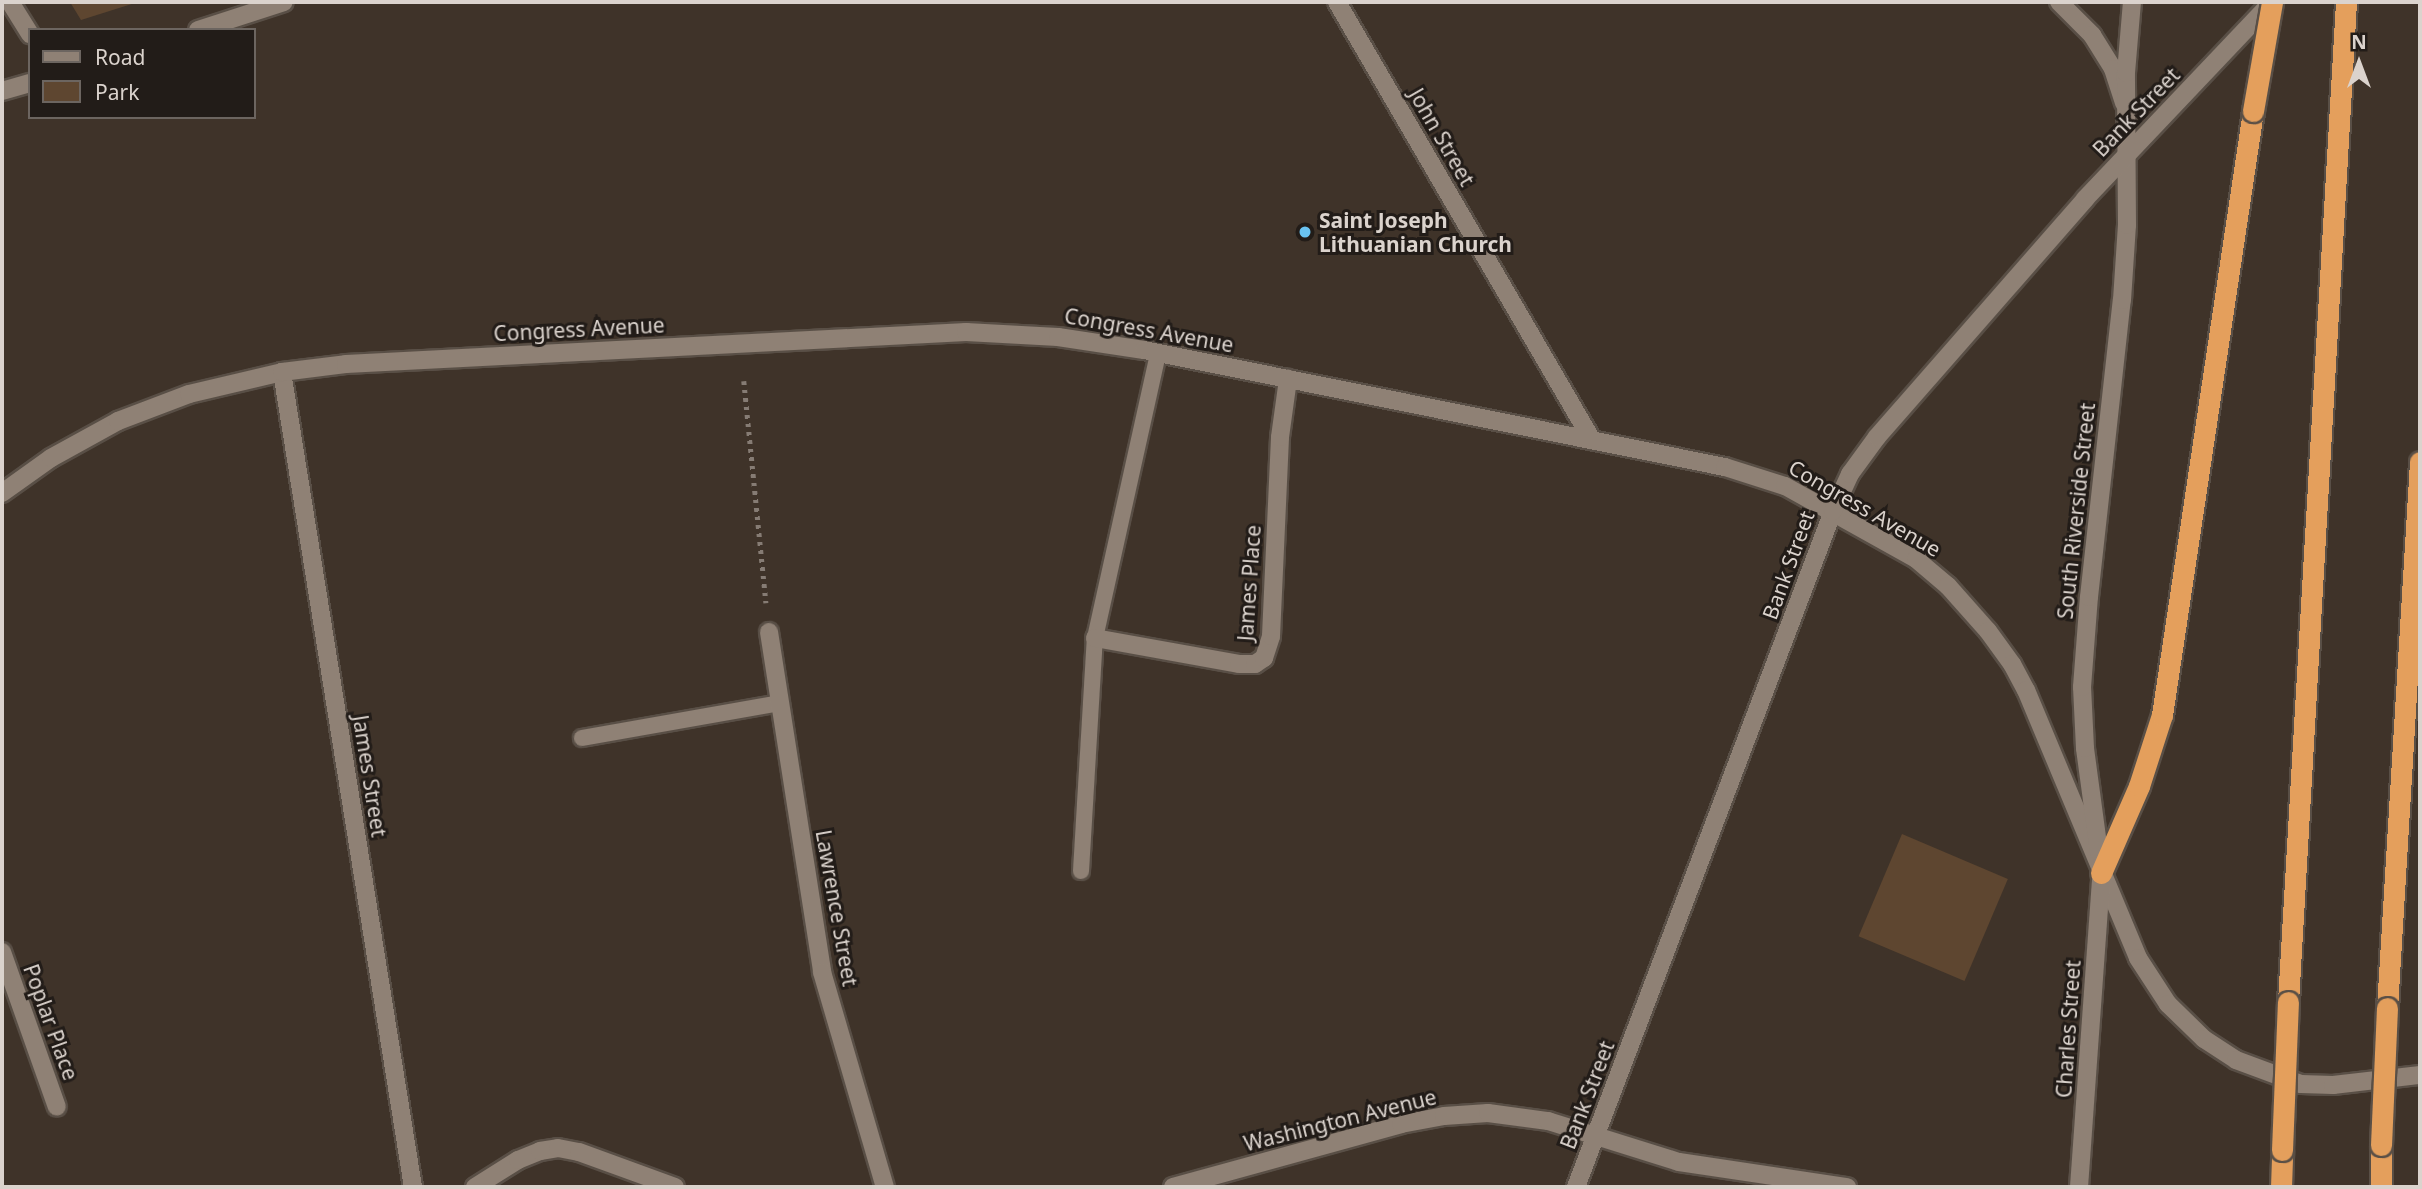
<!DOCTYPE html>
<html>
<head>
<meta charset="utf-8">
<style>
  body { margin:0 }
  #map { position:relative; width:2422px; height:1189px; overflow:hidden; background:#3f3329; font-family:"Noto Sans",sans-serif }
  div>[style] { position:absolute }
  .green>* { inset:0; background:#5e4630; transform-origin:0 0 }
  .path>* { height:4.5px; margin-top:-2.25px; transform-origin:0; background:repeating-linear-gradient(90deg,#867c74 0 3.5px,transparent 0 8.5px) }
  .roads { filter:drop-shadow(2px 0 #594f46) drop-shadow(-2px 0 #594f46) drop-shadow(0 2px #594f46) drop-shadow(0 -2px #594f46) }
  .lane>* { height:16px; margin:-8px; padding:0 8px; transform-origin:8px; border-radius:8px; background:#8f8175 }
  .street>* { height:18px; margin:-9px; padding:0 9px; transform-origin:9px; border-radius:9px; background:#8f8175 }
  .secondary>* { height:18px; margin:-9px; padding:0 9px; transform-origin:9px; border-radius:9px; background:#8f8175 }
  .highway>* { height:21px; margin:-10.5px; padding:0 10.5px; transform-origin:10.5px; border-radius:10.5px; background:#e49f5c }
  .bridges { filter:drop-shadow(2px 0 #594f46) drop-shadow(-2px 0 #594f46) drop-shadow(0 2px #594f46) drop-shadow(0 -2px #594f46) }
  .highway-bridge>* { height:21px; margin:-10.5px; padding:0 10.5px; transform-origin:10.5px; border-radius:10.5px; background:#e49f5c }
  .dots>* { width:19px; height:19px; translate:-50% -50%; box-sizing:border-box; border:4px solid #221c18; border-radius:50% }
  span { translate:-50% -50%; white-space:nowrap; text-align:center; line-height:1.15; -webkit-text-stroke:6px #221c18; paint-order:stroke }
  .street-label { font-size:21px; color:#dbd3cd }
  .poi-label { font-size:21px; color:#dbd3cd; font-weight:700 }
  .left { translate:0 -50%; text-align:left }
  .frame { position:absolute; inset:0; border:4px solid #dbd3cd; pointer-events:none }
  .legend { position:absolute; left:28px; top:28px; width:228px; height:91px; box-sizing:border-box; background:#221c18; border:2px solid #6c6560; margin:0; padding:9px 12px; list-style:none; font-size:21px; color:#dbd3cd }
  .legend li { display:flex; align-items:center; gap:14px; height:35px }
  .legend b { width:35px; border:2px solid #6c6560 }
  .north { position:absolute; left:2324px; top:28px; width:70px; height:70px; -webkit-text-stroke:5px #221c18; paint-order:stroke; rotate:0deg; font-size:19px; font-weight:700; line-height:28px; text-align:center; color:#dbd3cd }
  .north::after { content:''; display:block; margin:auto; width:24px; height:32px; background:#dbd3cd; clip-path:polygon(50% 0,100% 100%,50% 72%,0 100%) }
</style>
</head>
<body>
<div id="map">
  <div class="green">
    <div style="clip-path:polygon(70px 2px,138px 2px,81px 20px)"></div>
    <div style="left:1902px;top:834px;width:115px;height:111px;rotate:23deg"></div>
  </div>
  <div class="path">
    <div style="left:744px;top:381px;width:223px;rotate:84.3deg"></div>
  </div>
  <div class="roads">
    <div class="lane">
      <div style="left:582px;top:738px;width:201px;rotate:-10deg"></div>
      <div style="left:1081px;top:871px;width:233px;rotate:-86.6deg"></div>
      <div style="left:1095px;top:638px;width:292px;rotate:-77.5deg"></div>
    </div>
    <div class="street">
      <div style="left:10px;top:2px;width:38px;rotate:58deg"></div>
      <div style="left:1337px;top:2px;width:507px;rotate:59.79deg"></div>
      <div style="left:2059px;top:2px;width:47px;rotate:45deg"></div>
      <div style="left:2092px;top:35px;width:40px;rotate:58deg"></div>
      <div style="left:2113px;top:69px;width:36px;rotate:72deg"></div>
      <div style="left:198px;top:30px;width:90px;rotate:-18deg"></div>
      <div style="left:2px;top:91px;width:29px;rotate:-16deg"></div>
      <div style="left:282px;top:372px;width:825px;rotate:80.87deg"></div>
      <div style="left:769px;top:632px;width:344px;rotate:81.1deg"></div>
      <div style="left:822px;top:972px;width:224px;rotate:73.7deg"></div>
      <div style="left:1095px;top:638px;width:146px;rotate:10.2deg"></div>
      <div style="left:1239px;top:664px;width:16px"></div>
      <div style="left:1255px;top:664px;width:11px;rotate:-34deg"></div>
      <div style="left:1264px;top:658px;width:23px;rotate:-72deg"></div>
      <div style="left:1271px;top:636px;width:199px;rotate:-87.4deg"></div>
      <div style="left:1280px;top:437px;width:59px;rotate:-82.1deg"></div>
      <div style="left:2px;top:952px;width:164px;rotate:70.5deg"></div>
      <div style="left:475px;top:1187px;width:51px;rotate:-32.1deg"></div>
      <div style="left:518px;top:1160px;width:24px;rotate:-22deg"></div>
      <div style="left:540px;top:1151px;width:18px;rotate:-9deg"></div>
      <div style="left:558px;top:1148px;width:21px;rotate:11deg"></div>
      <div style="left:579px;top:1152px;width:102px;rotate:20deg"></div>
      <div style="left:1173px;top:1187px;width:237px;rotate:-15.4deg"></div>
      <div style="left:1401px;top:1124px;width:44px;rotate:-10.5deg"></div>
      <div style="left:1444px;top:1116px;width:44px;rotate:-3.9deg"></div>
      <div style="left:1488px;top:1113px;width:61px;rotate:7.6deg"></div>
      <div style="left:1548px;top:1121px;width:137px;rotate:17.4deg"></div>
      <div style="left:1679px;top:1162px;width:170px;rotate:8.5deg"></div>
    </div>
    <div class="secondary">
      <div style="left:2px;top:493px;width:60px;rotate:-35.5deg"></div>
      <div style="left:51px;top:458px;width:77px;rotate:-28.9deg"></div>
      <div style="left:118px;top:421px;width:76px;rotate:-20.8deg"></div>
      <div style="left:189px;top:394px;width:96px;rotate:-13.3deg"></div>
      <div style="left:282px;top:372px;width:64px;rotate:-7.1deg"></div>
      <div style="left:346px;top:364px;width:621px;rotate:-2.95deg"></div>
      <div style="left:966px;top:332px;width:92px;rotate:3.1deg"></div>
      <div style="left:1058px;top:337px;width:87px;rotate:8.6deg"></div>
      <div style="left:1144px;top:350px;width:593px;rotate:11.39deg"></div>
      <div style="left:1725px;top:467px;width:63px;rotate:17.6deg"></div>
      <div style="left:1785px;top:486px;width:150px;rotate:29.1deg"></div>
      <div style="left:1916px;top:559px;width:42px;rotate:40.2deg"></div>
      <div style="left:1948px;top:586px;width:60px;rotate:48.4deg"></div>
      <div style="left:1988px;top:631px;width:41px;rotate:54deg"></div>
      <div style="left:2012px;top:664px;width:30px;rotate:62deg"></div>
      <div style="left:2026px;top:690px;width:290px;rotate:67.3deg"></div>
      <div style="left:2138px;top:958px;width:55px;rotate:56.9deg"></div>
      <div style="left:2168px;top:1004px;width:50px;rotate:44.2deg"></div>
      <div style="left:2204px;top:1039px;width:38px;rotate:33deg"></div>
      <div style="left:2236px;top:1060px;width:69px;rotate:20.3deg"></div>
      <div style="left:2301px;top:1084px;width:32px;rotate:2deg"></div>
      <div style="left:2333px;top:1085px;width:88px;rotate:-6.6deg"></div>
      <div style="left:2099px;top:852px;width:105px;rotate:-97.7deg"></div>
      <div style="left:2085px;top:748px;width:61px;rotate:-92.8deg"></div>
      <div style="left:2082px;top:687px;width:90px;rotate:-85.6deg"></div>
      <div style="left:2089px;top:597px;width:299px;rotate:-83.7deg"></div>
      <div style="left:2122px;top:300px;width:75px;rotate:-86.2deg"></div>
      <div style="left:2127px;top:225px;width:152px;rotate:-90.4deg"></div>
      <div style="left:2126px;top:73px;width:71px;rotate:-85.2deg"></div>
      <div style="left:1576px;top:1187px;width:723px;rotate:-69.18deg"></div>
      <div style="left:1833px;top:511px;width:41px;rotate:-65.3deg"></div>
      <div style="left:1850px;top:474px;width:46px;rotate:-53.9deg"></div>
      <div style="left:1877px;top:437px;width:316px;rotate:-48.8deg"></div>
      <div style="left:2085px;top:199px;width:272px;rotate:-46.5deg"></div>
      <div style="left:2079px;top:1187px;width:308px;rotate:-85.9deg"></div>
    </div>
    <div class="highway">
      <div style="left:2101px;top:873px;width:95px;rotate:-66.4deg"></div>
      <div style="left:2139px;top:786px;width:75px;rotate:-72.1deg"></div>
      <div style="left:2162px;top:715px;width:611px;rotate:-81.43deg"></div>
      <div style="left:2288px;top:1002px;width:1002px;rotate:-86.68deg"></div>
      <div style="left:2387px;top:1008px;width:547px;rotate:-86.54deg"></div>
      <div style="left:2281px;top:1187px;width:37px;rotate:-88deg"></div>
      <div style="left:2381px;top:1187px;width:42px;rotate:-90deg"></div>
    </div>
  </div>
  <div class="bridges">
    <div class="highway-bridge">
      <div style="left:2253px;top:111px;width:111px;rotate:-80.1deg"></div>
      <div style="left:2381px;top:1145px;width:137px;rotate:-87.5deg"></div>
      <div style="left:2282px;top:1150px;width:148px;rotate:-87.7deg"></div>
    </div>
  </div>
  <div class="dots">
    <div style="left:1305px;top:232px;background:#6ac3f1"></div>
  </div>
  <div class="street-label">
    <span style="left:2136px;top:112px;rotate:-46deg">Bank Street</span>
    <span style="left:1442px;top:137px;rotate:60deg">John Street</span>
    <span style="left:579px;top:329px;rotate:-3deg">Congress Avenue</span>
    <span style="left:1149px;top:330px;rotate:10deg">Congress Avenue</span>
    <span style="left:1865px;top:508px;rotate:30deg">Congress Avenue</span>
    <span style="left:2076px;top:511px;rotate:-84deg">South Riverside Street</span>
    <span style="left:1788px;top:565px;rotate:-70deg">Bank Street</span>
    <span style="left:1249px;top:583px;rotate:-86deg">James Place</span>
    <span style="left:370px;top:776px;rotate:81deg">James Street</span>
    <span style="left:837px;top:908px;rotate:80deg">Lawrence Street</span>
    <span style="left:51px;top:1022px;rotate:70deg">Poplar Place</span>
    <span style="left:2068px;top:1029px;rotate:-86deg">Charles Street</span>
    <span style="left:1587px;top:1095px;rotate:-69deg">Bank Street</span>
    <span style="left:1340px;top:1120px;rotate:-14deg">Washington Avenue</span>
  </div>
  <div class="poi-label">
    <span class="left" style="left:1319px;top:232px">Saint Joseph<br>Lithuanian Church</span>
  </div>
  <div class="frame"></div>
  <ul class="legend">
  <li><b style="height:9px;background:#8f8175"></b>Road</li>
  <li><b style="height:19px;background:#5e4630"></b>Park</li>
  </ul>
  <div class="north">N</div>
</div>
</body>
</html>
